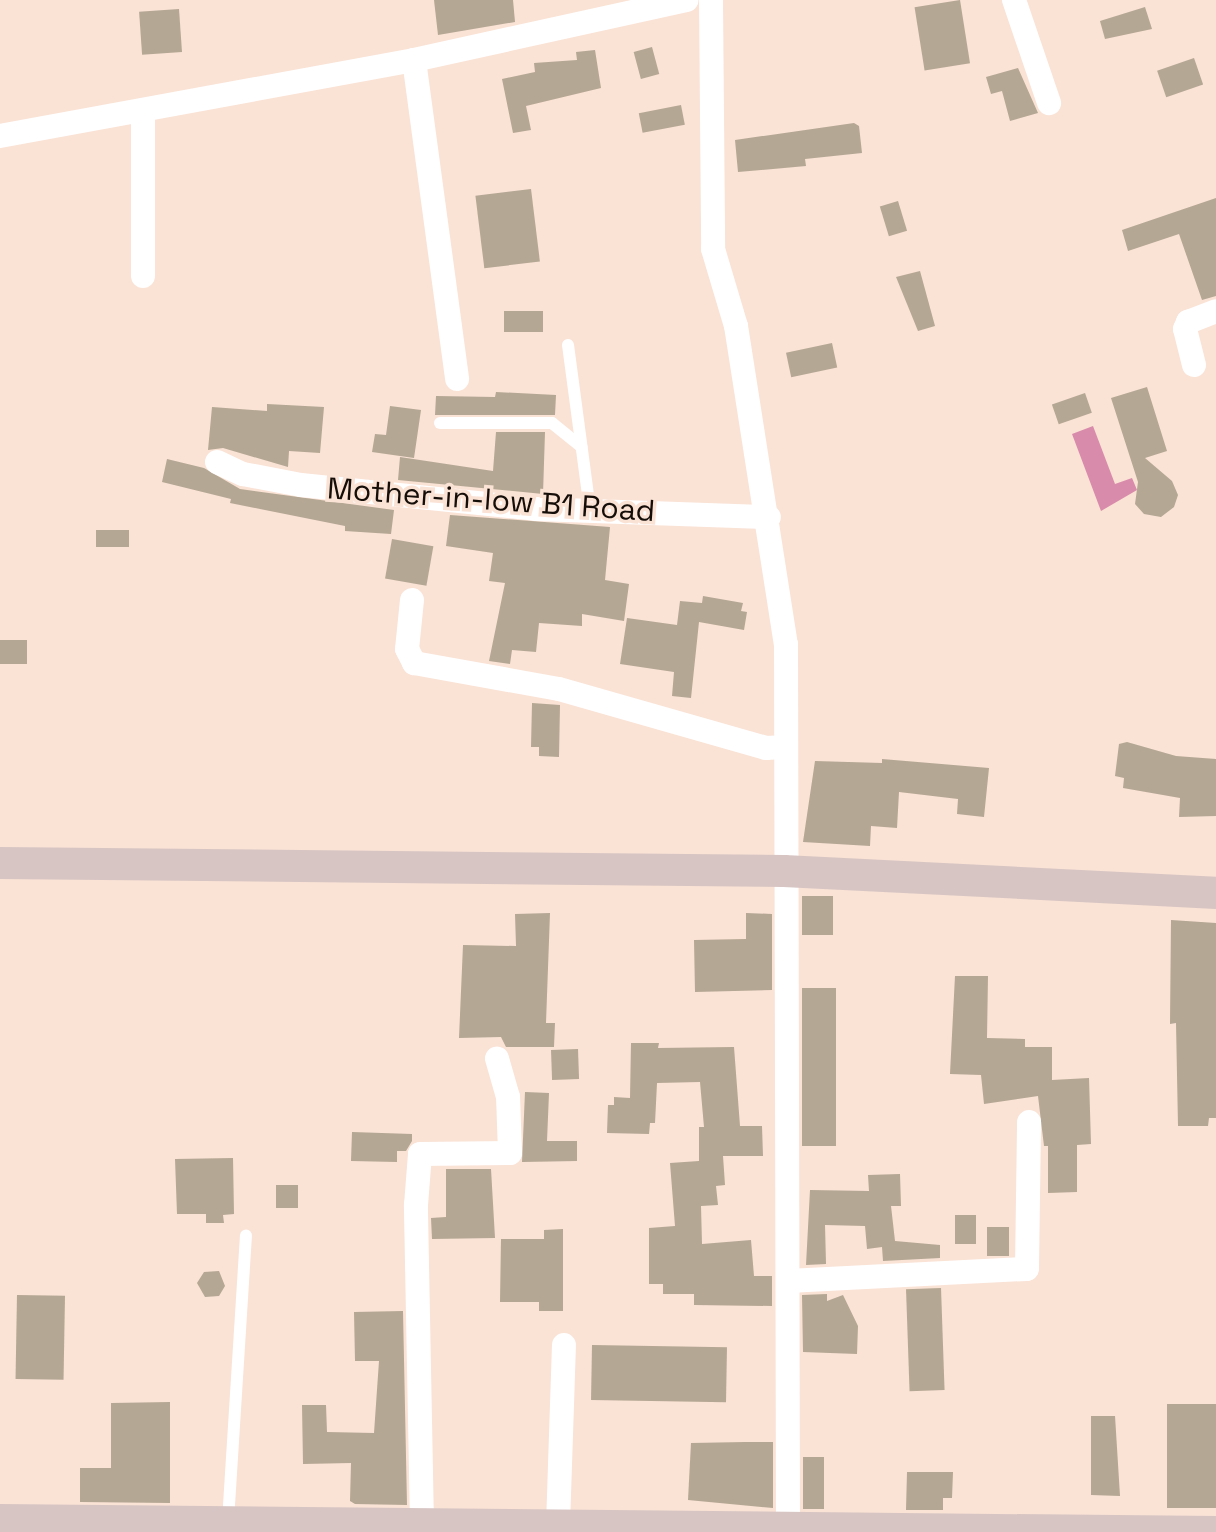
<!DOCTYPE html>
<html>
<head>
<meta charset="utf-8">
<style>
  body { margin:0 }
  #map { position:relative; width:1216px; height:1532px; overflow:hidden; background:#fae2d5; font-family:"Space Grotesk",sans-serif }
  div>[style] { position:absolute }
  .water>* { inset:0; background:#d98bab }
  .building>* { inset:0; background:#b4a793; transform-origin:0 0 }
  .lane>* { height:12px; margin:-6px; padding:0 6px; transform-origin:6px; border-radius:6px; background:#fff }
  .street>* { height:24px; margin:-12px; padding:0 12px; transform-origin:12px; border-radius:12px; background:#fff }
  .secondary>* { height:32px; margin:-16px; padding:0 16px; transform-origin:16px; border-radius:16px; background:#d7c5c3 }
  span { translate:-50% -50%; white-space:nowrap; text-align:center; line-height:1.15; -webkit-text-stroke:7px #fae2d5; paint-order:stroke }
  .street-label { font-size:30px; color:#140d08 }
</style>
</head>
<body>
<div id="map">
  <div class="water">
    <div style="clip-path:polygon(1093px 426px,1115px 484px,1132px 478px,1137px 490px,1101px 511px,1072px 434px)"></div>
  </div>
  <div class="building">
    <div style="clip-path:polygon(434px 0,513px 0,515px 22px,438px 35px)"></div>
    <div style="left:960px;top:0;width:64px;height:46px;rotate:81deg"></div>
    <div style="clip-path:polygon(1145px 7px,1152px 29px,1105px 39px,1100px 21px)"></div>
    <div style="left:179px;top:9px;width:43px;height:40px;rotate:86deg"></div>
    <div style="left:652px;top:47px;width:28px;height:19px;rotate:75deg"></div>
    <div style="clip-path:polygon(595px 50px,601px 88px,526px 106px,531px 130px,513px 133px,502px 79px,535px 72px,534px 63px,577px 60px,576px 52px)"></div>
    <div style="left:1194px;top:58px;width:28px;height:39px;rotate:71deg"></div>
    <div style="clip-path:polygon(1018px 68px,1038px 113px,1010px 121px,1002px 91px,991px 94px,986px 77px)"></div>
    <div style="left:681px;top:105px;width:20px;height:43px;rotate:79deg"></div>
    <div style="clip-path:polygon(854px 123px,859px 126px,862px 153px,805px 159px,806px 166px,738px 172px,735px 140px)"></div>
    <div style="left:531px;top:189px;width:73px;height:56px;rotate:83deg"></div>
    <div style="clip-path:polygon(1216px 198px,1216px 296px,1202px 300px,1179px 234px,1128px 251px,1122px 230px)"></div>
    <div style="left:898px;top:201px;width:31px;height:19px;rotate:73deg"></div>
    <div style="clip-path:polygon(920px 271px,935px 326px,918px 331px,896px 277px)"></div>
    <div style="left:543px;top:311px;width:21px;height:39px;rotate:90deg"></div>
    <div style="left:832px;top:343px;width:25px;height:47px;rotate:78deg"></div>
    <div style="clip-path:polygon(1147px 387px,1167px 451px,1145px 458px,1172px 481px,1178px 495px,1174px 507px,1161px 517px,1144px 514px,1135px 504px,1138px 482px,1111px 398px)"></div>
    <div style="clip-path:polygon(496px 392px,556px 395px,555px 415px,435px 415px,436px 396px,495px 397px)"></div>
    <div style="left:1085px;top:393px;width:21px;height:35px;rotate:71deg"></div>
    <div style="clip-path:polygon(267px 404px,324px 407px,320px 453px,289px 451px,288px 467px,223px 448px,208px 450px,212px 407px,267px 411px)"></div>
    <div style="clip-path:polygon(390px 406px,421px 410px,414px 458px,372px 452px,375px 434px,386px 435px)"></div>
    <div style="clip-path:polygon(496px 432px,545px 432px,543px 494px,398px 480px,400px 457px,493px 471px)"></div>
    <div style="clip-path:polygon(167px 459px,204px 468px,240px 489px,394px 510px,391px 534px,345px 531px,345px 526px,230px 503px,231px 499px,162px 482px)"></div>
    <div style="clip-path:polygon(450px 515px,610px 527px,605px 580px,629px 584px,624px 621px,582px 614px,582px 626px,539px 623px,536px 652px,512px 650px,510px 664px,489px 661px,505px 583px,489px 581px,493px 553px,446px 546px)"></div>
    <div style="left:129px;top:530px;width:17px;height:33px;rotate:90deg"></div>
    <div style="left:392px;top:539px;width:42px;height:40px;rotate:10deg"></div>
    <div style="clip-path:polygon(703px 596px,743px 603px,741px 611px,747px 612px,744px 630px,699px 622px,691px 698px,672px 696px,674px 672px,620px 664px,627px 618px,677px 625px,680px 601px,702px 603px)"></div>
    <div style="left:0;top:640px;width:27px;height:24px"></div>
    <div style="clip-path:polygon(532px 703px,560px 705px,559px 757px,539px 756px,539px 747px,531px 747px)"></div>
    <div style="clip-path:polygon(1127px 742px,1176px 756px,1216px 759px,1216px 816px,1179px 817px,1180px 798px,1123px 788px,1124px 778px,1115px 776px,1119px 744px)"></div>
    <div style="clip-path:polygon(882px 759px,989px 768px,984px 817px,957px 814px,958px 799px,899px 792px,897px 828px,871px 826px,870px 846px,803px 842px,815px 761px,882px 763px)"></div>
    <div style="left:833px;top:896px;width:39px;height:31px;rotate:90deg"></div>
    <div style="clip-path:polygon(550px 913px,546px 1023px,555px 1023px,554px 1047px,506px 1047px,501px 1037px,459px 1038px,463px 945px,516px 946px,515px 914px)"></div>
    <div style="clip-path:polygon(746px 913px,772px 914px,772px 990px,695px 992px,694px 940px,746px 939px)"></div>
    <div style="clip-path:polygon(1171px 920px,1216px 923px,1216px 1118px,1209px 1118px,1208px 1126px,1178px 1126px,1176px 1023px,1170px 1024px)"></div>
    <div style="clip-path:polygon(955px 976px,988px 976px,987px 1038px,1025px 1039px,1025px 1047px,1052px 1047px,1052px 1080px,1089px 1078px,1091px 1144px,1077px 1145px,1077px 1192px,1048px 1193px,1048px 1146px,1044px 1146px,1038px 1096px,984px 1104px,981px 1075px,950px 1074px)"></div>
    <div style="left:802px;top:988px;width:34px;height:158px"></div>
    <div style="clip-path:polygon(631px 1043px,659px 1043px,658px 1048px,734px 1047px,740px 1126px,762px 1126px,763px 1156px,723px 1156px,725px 1185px,716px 1186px,718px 1205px,701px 1206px,702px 1244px,751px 1240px,754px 1276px,772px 1276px,772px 1306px,694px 1305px,694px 1294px,663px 1294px,663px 1284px,649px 1284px,649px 1228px,675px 1226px,670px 1163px,699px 1161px,699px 1127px,704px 1127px,700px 1082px,657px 1083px,655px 1123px,650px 1123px,649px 1134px,607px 1133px,608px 1105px,614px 1105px,614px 1097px,630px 1098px)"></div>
    <div style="left:578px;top:1049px;width:30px;height:27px;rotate:88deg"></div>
    <div style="clip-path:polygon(525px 1092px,549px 1093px,547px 1141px,577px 1141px,577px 1161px,522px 1162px)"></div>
    <div style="clip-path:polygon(352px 1132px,412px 1134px,412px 1141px,406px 1151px,397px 1151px,397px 1162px,351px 1161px)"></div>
    <div style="clip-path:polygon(233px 1158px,234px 1214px,223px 1215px,224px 1223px,206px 1223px,206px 1214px,177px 1214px,175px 1159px)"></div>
    <div style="clip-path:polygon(446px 1169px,491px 1169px,495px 1238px,432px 1239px,431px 1218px,446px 1217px)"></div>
    <div style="clip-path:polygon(900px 1174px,901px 1206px,891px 1206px,895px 1241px,940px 1245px,940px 1258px,883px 1261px,882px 1247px,867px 1249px,865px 1226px,825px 1225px,826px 1264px,806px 1265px,810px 1190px,869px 1191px,868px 1175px)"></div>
    <div style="left:276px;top:1185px;width:22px;height:23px"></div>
    <div style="left:955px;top:1215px;width:21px;height:29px"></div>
    <div style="left:987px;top:1227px;width:22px;height:29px"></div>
    <div style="clip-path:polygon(563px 1229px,563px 1311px,539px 1311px,539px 1302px,500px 1302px,501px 1239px,544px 1239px,544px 1230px)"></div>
    <div style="clip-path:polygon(219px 1271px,225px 1286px,219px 1296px,205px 1297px,197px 1283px,204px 1272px)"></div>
    <div style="left:941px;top:1288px;width:102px;height:35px;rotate:88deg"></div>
    <div style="clip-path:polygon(827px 1294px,827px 1301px,843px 1295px,858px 1326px,857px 1354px,803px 1352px,802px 1295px)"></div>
    <div style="left:17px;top:1295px;width:48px;height:84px;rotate:1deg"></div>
    <div style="clip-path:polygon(403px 1311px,407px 1505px,355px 1504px,350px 1501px,351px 1463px,303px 1464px,302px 1405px,326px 1405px,327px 1432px,374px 1433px,379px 1361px,355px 1361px,354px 1312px)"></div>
    <div style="left:592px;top:1345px;width:135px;height:55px;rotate:1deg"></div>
    <div style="clip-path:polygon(170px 1402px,170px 1503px,80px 1502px,80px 1468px,111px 1468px,111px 1403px)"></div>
    <div style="left:1216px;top:1404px;width:104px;height:49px;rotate:90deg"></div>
    <div style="clip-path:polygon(1091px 1416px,1115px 1416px,1120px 1496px,1091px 1495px)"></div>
    <div style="clip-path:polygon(745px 1442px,773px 1442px,773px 1508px,688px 1500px,691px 1443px)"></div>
    <div style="left:803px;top:1457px;width:21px;height:52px"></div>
    <div style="clip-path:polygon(907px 1472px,953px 1472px,952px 1498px,943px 1498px,943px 1510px,906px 1510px)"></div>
  </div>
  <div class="lane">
    <div style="left:568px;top:345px;width:166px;rotate:82.4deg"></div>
    <div style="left:440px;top:423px;width:112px"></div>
    <div style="left:552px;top:423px;width:38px;rotate:39deg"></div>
    <div style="left:228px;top:1521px;width:286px;rotate:-86.4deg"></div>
  </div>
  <div class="street">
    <div style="left:711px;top:0;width:249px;rotate:89.5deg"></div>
    <div style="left:713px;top:249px;width:80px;rotate:73.4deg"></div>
    <div style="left:736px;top:326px;width:322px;rotate:81.1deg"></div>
    <div style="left:786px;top:644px;width:883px;rotate:89.87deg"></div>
    <div style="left:1014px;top:0;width:109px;rotate:71.2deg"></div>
    <div style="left:414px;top:60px;width:322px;rotate:82.3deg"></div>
    <div style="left:0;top:136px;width:421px;rotate:-10.4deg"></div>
    <div style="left:414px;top:60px;width:279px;rotate:-12.4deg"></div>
    <div style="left:143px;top:276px;width:166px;rotate:-90deg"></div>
    <div style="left:1194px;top:365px;width:37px;rotate:-104deg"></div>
    <div style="left:1185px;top:329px;width:8px;rotate:-67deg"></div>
    <div style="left:1188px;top:322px;width:30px;rotate:-21deg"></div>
    <div style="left:217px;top:462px;width:29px;rotate:25deg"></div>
    <div style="left:243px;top:474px;width:59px;rotate:10.7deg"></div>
    <div style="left:301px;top:485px;width:236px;rotate:5.8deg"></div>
    <div style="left:536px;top:509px;width:233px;rotate:2deg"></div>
    <div style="left:412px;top:600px;width:49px;rotate:95.8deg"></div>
    <div style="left:407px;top:649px;width:16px;rotate:63deg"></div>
    <div style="left:414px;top:663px;width:147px;rotate:10.2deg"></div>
    <div style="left:559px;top:689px;width:215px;rotate:15.9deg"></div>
    <div style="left:766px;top:748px;width:19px;rotate:-3deg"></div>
    <div style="left:788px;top:1281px;width:239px;rotate:-2.9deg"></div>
    <div style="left:1027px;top:1269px;width:147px;rotate:-89.2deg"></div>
    <div style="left:422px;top:1524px;width:319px;rotate:-91.1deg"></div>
    <div style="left:416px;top:1205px;width:51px;rotate:-85.5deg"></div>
    <div style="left:420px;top:1154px;width:90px;rotate:-0.6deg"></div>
    <div style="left:510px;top:1153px;width:56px;rotate:-92deg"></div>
    <div style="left:508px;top:1097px;width:40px;rotate:-106deg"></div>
    <div style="left:558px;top:1525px;width:180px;rotate:-88.1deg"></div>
  </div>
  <div class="secondary">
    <div style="left:0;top:863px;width:784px;rotate:0.58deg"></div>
    <div style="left:784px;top:871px;width:433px;rotate:2.9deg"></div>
    <div style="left:0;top:1520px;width:1216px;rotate:0.57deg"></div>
  </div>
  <div class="street-label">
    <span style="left:491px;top:500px;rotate:4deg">Mother-in-low B1 Road</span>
  </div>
</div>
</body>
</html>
